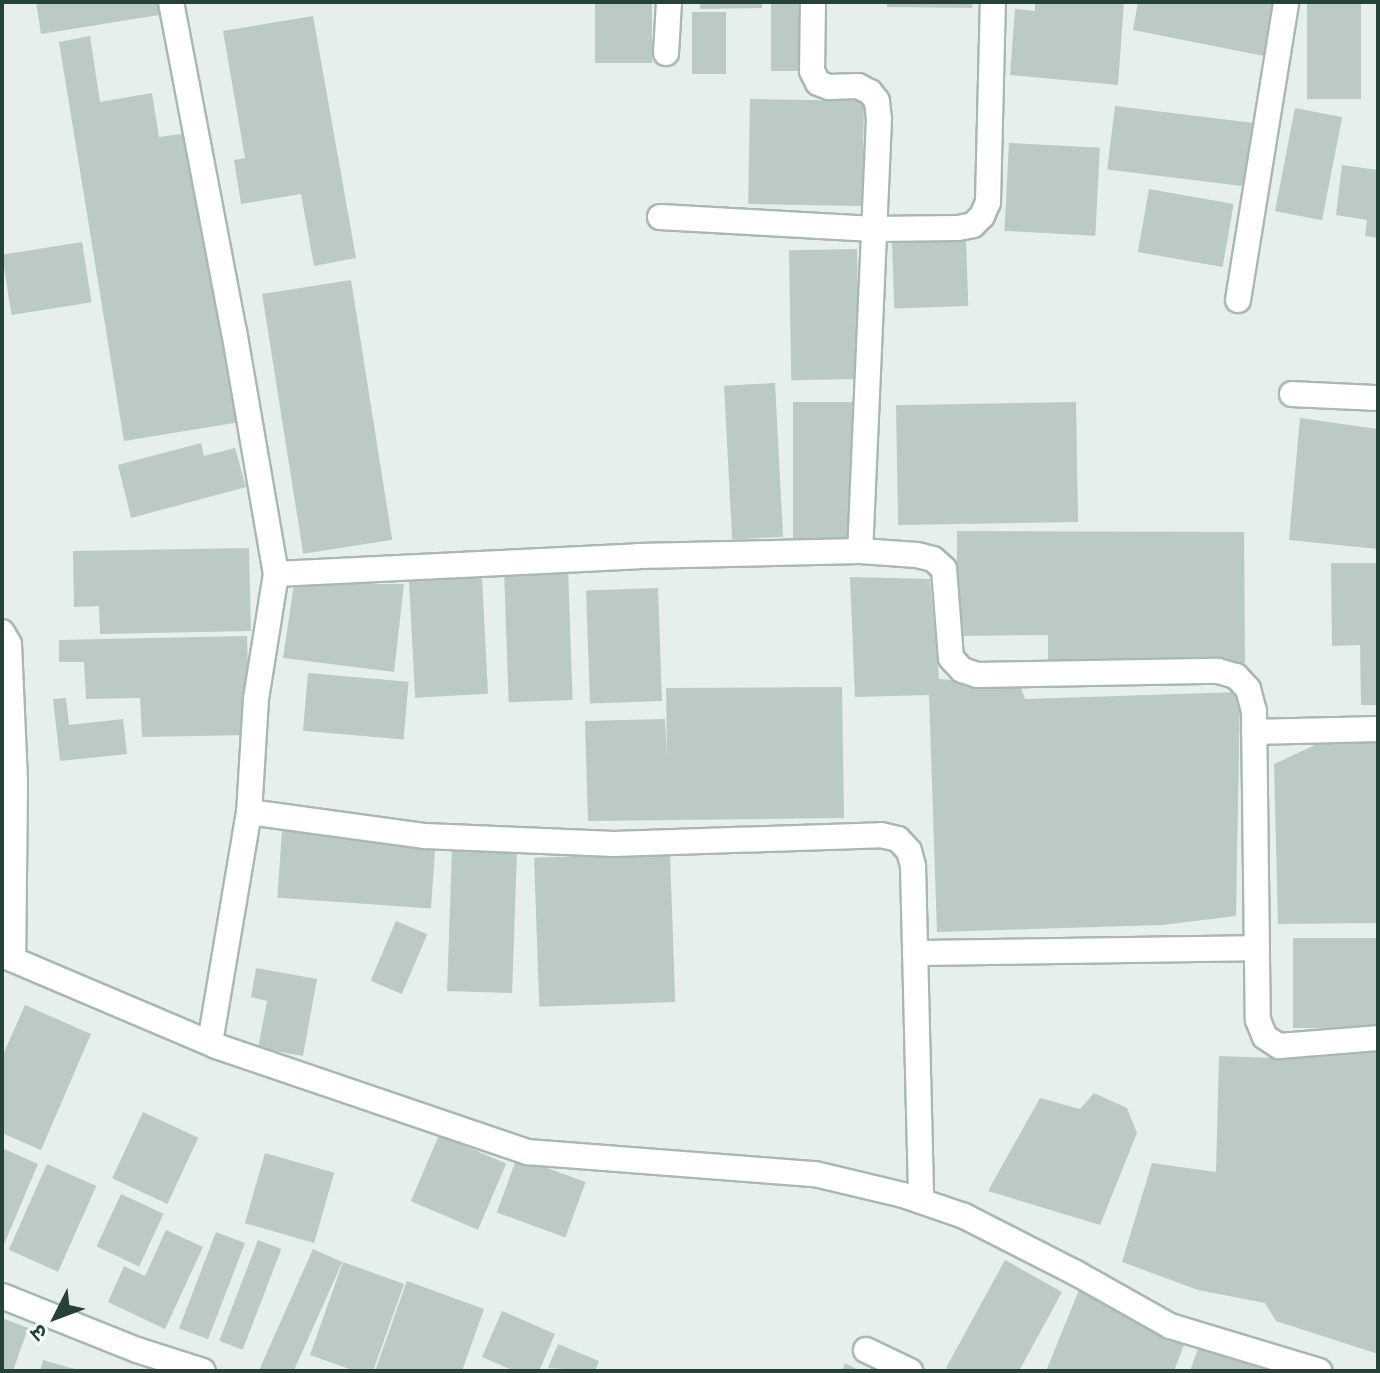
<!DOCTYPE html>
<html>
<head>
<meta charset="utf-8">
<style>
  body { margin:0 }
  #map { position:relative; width:1380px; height:1373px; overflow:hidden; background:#e6efeb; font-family:Raleway,"Noto Sans Devanagari",sans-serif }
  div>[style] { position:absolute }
  .building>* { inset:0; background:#bbcac4; transform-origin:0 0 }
  .roads { filter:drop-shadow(2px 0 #a8b8b2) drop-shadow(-2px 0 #a8b8b2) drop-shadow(0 2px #a8b8b2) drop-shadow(0 -2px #a8b8b2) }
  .minor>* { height:24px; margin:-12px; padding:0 12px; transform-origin:12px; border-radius:12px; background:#fff }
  span { translate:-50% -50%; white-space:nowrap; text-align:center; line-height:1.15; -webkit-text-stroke:7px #f7fbf9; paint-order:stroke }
  .frame { position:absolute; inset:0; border:4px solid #24423a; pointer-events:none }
  .north { position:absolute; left:16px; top:1277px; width:80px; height:80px; -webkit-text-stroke:6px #f7fbf9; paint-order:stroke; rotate:228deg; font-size:22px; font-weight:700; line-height:32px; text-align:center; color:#24423a }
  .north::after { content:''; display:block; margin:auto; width:28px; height:36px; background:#24423a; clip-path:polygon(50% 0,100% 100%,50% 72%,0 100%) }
</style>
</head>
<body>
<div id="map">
  <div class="building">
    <div style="clip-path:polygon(36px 2px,163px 2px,165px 14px,41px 34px)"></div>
    <div style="left:595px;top:2px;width:57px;height:61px"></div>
    <div style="clip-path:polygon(700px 2px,762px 2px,762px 8px,700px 9px)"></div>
    <div style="left:771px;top:2px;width:32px;height:69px"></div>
    <div style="clip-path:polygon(887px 2px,973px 2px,972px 8px,887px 7px)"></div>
    <div style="clip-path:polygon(1035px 2px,1124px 2px,1118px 85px,1010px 75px,1015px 9px,1035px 11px)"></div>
    <div style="clip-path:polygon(1138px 2px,1275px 2px,1264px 56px,1133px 30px)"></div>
    <div style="left:1307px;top:2px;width:54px;height:97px"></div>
    <div style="left:692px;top:12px;width:34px;height:62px"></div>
    <div style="clip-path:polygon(313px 16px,356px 258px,314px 266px,301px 194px,241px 204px,234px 160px,245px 158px,223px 31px)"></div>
    <div style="clip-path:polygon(90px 36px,100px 102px,152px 93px,159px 137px,189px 133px,240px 422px,124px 441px,59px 42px)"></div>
    <div style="left:750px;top:99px;width:114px;height:105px;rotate:1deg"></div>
    <div style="left:1115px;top:106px;width:146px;height:64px;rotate:7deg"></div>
    <div style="left:1295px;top:108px;width:48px;height:105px;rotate:11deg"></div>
    <div style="left:1009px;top:143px;width:91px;height:88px;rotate:3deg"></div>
    <div style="clip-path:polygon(1342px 165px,1378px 170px,1378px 238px,1365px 236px,1367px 220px,1336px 215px)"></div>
    <div style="left:1149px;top:189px;width:86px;height:64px;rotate:10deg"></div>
    <div style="left:966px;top:240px;width:66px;height:74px;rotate:88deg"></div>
    <div style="left:82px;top:242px;width:61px;height:81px;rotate:81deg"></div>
    <div style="left:857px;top:249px;width:130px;height:68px;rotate:89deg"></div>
    <div style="left:351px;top:280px;width:263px;height:90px;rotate:81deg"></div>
    <div style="left:775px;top:383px;width:154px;height:51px;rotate:87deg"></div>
    <div style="left:793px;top:402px;width:61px;height:140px"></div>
    <div style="left:1076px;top:402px;width:120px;height:180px;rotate:89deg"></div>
    <div style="clip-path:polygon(1300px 418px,1378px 429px,1378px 549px,1289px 540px)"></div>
    <div style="clip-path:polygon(201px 443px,204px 456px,235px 448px,246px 487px,131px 518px,118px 465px)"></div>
    <div style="clip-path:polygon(957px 531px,1244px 532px,1245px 663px,1048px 664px,1048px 635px,957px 636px)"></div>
    <div style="clip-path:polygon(249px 548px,251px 631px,100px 634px,99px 606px,74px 607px,73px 551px)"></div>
    <div style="clip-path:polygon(1331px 563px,1378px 563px,1378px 705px,1361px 705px,1360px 645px,1332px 646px)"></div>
    <div style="left:568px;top:568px;width:132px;height:64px;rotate:88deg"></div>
    <div style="clip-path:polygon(850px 577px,930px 579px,939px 679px,1020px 685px,1025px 699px,1240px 692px,1236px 916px,1162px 925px,937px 932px,929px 695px,855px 697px)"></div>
    <div style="left:482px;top:578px;width:116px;height:73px;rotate:87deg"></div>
    <div style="clip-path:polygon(294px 584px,404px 584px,394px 672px,283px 658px)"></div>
    <div style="left:658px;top:588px;width:113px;height:72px;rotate:88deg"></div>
    <div style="clip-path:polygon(247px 636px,250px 735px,142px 737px,140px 698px,86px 699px,84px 662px,59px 662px,59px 640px)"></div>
    <div style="left:308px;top:673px;width:101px;height:58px;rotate:5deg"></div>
    <div style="clip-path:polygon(842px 687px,844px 818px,588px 821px,585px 721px,665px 719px,667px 759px,666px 688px)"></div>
    <div style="clip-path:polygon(66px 698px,69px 725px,123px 719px,127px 754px,60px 761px,53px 699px)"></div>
    <div style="clip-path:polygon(1378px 740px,1378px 923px,1278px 924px,1274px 764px,1324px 741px)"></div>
    <div style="left:282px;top:831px;width:154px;height:67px;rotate:4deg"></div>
    <div style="left:452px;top:850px;width:65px;height:141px;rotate:2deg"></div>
    <div style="left:670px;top:853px;width:149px;height:136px;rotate:88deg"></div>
    <div style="left:396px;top:921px;width:34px;height:65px;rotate:23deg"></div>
    <div style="left:1293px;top:938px;width:85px;height:90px"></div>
    <div style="clip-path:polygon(256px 968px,317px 979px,303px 1056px,258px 1048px,267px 1001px,251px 997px)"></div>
    <div style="clip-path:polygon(25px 1005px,91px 1034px,41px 1150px,2px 1133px,2px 1057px)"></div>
    <div style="clip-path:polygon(1378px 1047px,1378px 1354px,1276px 1321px,1265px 1303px,1198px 1290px,1122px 1262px,1152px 1163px,1216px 1172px,1219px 1056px,1298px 1059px)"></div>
    <div style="clip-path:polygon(1094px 1093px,1127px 1108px,1137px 1133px,1100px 1225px,988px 1191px,1040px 1098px,1080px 1109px)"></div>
    <div style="left:143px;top:1112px;width:61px;height:73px;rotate:25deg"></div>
    <div style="left:439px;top:1135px;width:73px;height:72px;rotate:23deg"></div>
    <div style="clip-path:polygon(2px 1148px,38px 1164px,2px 1249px)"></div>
    <div style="left:265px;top:1153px;width:72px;height:73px;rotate:16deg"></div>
    <div style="left:517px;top:1157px;width:73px;height:59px;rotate:20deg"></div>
    <div style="left:47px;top:1164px;width:54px;height:94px;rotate:24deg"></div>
    <div style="left:121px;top:1194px;width:47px;height:58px;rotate:25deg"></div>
    <div style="clip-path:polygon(166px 1230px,203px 1247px,165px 1329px,108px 1302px,124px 1266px,145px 1276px)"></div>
    <div style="left:216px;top:1232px;width:31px;height:103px;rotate:21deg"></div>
    <div style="left:258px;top:1240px;width:25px;height:108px;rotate:21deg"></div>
    <div style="left:313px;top:1249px;width:32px;height:131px;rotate:24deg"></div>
    <div style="clip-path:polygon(1005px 1260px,1062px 1292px,1019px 1371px,951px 1371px,946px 1368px)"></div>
    <div style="clip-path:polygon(343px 1262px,404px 1284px,373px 1371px,355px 1371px,310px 1355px)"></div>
    <div style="clip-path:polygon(407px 1281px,484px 1309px,462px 1371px,375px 1371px)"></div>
    <div style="clip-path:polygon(1079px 1290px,1186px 1340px,1174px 1371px,1046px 1371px)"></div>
    <div style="clip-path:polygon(502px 1311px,555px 1334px,539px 1371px,515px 1371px,482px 1357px)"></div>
    <div style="clip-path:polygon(2px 1318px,28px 1328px,13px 1371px,2px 1371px)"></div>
    <div style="clip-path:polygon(558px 1344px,599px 1361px,595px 1371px,548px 1368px)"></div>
    <div style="clip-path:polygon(1199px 1346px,1267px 1371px,1190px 1371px)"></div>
    <div style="clip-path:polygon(43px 1360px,78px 1370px,78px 1371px,40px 1371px)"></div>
    <div style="clip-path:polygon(845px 1363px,860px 1371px,842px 1371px)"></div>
  </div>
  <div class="roads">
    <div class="minor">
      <div style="left:171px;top:2px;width:335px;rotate:79.2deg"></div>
      <div style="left:234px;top:331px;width:247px;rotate:80.2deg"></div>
      <div style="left:276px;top:574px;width:127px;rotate:99.1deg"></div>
      <div style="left:256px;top:699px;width:113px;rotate:93.5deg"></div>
      <div style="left:249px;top:812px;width:234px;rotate:99.6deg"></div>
      <div style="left:813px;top:2px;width:69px;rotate:90.8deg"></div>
      <div style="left:812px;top:71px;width:13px;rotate:63deg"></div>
      <div style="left:818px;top:83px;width:12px;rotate:20deg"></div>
      <div style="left:829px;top:87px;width:29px;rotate:-2deg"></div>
      <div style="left:858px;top:86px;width:13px;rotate:27deg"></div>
      <div style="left:870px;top:92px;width:11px;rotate:52deg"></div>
      <div style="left:877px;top:101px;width:18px;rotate:84deg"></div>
      <div style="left:879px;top:119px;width:432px;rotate:92.5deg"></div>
      <div style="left:666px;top:53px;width:51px;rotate:-86.6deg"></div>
      <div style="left:660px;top:217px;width:214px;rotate:3.2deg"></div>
      <div style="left:874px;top:229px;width:84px;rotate:-0.7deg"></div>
      <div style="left:958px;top:228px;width:15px;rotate:-11deg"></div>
      <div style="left:973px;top:225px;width:13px;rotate:-45deg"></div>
      <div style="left:982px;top:216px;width:15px;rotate:-67deg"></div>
      <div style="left:988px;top:202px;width:200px;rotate:-88.6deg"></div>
      <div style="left:1238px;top:300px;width:302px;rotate:-80.8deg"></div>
      <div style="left:1292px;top:394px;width:86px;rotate:2.7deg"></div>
      <div style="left:276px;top:574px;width:363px;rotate:-2.8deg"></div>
      <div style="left:639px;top:556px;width:221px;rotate:-1.3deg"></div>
      <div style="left:860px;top:551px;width:57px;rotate:4deg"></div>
      <div style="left:917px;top:555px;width:16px;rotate:14deg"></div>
      <div style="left:933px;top:559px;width:15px;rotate:42deg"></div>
      <div style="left:944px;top:569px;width:89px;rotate:85.5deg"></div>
      <div style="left:951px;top:658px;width:16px;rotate:47deg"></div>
      <div style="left:962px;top:670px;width:16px;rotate:18deg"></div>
      <div style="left:977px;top:675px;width:241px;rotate:-1deg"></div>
      <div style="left:1218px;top:671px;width:19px;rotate:16deg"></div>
      <div style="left:1236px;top:676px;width:18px;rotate:47deg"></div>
      <div style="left:1248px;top:689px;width:23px;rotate:75deg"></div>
      <div style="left:1254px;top:711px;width:309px;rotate:89.3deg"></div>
      <div style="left:1258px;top:1020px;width:18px;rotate:68deg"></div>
      <div style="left:1265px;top:1037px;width:17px;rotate:33deg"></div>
      <div style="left:1279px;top:1046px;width:99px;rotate:-4.6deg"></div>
      <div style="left:2px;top:632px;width:14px;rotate:60deg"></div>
      <div style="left:9px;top:644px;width:138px;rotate:87.5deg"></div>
      <div style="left:15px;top:782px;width:177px;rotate:90.6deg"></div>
      <div style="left:1254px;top:732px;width:124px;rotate:-1.4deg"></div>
      <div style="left:249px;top:812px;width:178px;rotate:7.8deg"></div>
      <div style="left:425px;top:836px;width:189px;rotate:2.4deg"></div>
      <div style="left:614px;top:844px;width:267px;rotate:-1.9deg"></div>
      <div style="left:881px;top:835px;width:17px;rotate:13deg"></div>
      <div style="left:898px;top:839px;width:16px;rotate:47deg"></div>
      <div style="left:909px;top:851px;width:16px;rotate:75deg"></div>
      <div style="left:913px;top:866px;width:335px;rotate:88.6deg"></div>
      <div style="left:915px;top:953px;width:342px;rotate:-0.8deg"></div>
      <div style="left:2px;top:955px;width:233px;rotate:23deg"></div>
      <div style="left:216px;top:1046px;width:329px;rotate:18.8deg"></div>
      <div style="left:527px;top:1152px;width:289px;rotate:4.4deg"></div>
      <div style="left:815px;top:1174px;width:90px;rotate:13.4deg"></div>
      <div style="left:903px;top:1195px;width:65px;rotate:19deg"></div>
      <div style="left:964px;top:1216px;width:126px;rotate:27deg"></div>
      <div style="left:1076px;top:1273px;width:108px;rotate:29.4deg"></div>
      <div style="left:1170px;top:1326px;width:156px;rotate:16.8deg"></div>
      <div style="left:2px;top:1296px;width:145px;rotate:21.8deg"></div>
      <div style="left:137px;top:1350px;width:69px;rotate:17.7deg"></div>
      <div style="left:866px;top:1350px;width:49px;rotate:25.5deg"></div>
    </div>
  </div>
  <div class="frame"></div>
  <div class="north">उ</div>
</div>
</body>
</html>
